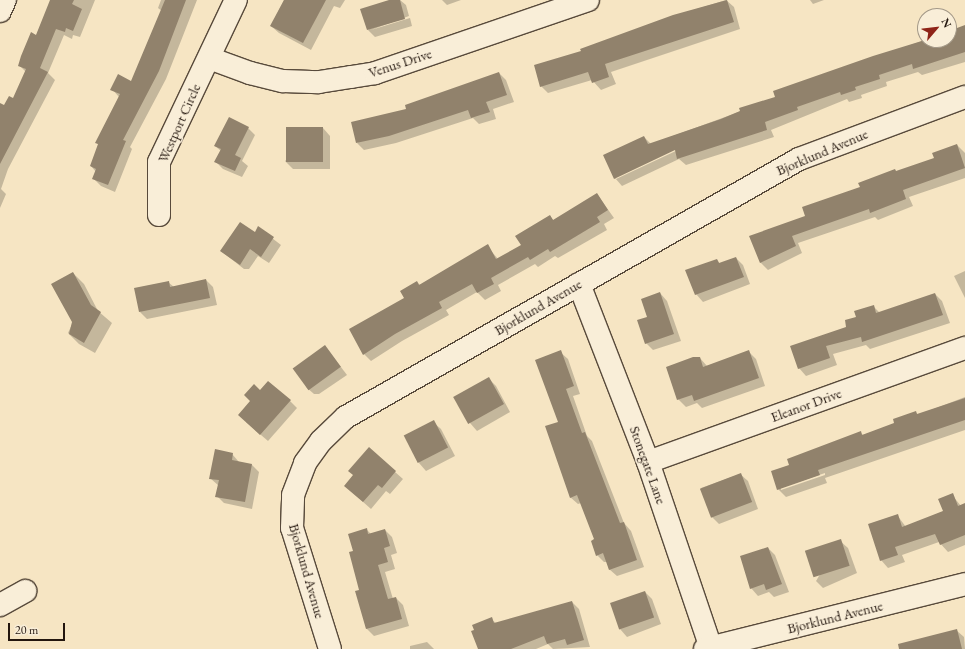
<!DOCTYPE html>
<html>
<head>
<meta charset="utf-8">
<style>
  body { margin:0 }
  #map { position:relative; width:965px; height:649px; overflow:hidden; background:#f6e5c3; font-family:"EB Garamond",serif }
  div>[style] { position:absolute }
  .shadow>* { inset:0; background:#0003 }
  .building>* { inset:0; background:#91826c; transform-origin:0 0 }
  .roads { filter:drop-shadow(1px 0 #584a3b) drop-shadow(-1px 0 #584a3b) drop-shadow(0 1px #584a3b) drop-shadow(0 -1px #584a3b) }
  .minor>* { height:22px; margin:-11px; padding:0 11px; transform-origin:11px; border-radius:11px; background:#f9eed8 }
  span { translate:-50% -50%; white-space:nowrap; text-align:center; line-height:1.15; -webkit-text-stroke:3px #f9eed8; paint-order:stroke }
  .street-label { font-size:14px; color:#23160e }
  .north { position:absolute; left:917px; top:8px; width:40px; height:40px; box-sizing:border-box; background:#f9eed8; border:1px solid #a39887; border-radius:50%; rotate:62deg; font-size:11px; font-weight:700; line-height:16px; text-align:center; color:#23160e }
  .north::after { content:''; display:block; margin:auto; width:14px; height:18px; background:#8f2418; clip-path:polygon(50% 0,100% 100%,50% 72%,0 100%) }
  .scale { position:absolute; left:8px; top:623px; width:57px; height:18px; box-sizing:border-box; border:2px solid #23160e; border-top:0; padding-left:5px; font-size:12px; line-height:14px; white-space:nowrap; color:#23160e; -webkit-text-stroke:3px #f9eed8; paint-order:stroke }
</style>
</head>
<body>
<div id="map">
  <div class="shadow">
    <div style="clip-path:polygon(51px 0,95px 0,80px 37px,73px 35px,72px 39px,64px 35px,48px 73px,55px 80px,8px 169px,1px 189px,6px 194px,0 208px,0 116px,14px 99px,26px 72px,19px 65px,36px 36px)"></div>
    <div style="clip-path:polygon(161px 0,197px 0,166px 79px,130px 147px,132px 149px,115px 192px,101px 186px,94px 179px,96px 172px,91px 166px,99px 145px,97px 143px,119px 97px,112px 89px,132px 82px,162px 11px,158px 8px)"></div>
    <div style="clip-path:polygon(284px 0,345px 0,340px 8px,334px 6px,311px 50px,279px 33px,271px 26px)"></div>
    <div style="clip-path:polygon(392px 0,400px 0,406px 5px,409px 16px,371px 30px,410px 18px,412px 26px,375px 37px,368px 30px)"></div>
    <div style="clip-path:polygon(442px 0,461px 0,447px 5px)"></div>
    <div style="clip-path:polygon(726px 0,734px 7px,740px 29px,611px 72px,616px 84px,601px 90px,592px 80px,548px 93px,541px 86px,582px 52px,674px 16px)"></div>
    <div style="clip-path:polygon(810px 0,824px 0,813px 4px)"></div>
    <div style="clip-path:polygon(evenodd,965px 26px,965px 62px,922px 75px,918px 72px,886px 82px,887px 86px,861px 95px,862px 98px,849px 102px,847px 99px,771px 130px,774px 137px,686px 165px,679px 159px,622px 186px,615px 178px,644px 137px,651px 144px,777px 98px,774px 92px,925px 40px,949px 40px,949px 32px,965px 26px,679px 147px,680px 149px,616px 179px,616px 177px,679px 147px)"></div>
    <div style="clip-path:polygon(499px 73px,506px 80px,514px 102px,493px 109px,496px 119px,479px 124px,473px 118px,396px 143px,364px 150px,357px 143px,407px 110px)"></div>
    <div style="clip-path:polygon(248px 128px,255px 135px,242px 161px,248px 166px,242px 177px,223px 169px,216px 162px,221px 151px,215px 146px)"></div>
    <div style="clip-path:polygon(323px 128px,330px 136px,330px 169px,293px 169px,285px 161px)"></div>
    <div style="clip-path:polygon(957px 145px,965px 153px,965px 178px,909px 197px,913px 206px,878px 220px,875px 217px,798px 243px,802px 253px,768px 270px,760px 262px,806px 216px,861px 187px,935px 159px)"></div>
    <div style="clip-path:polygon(597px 194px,614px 218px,604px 224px,607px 230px,558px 258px,555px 256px,538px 267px,535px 264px,498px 285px,501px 291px,485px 300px,477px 292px,446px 310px,449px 315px,402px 341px,371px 361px,364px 354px,417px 282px,420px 285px,487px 246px,498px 259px,522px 246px,550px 216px,554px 221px)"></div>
    <div style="clip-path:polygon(259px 228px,281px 245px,269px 263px,258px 256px,249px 269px,244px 269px,221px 251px,255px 233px)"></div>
    <div style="clip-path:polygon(736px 258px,743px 265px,750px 284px,703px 302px,696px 294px,717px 260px,720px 264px)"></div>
    <div style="clip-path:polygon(965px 271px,965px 298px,954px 276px)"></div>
    <div style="clip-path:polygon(73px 273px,84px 284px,98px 311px,112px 323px,95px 353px,79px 344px,68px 333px,73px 322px)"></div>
    <div style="clip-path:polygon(206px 280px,213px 287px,217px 305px,147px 319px,140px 312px,168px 282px,174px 287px)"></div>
    <div style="clip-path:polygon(660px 293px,667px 301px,681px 341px,653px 350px,646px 343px,648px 318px)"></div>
    <div style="clip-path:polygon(935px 294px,942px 301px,950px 323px,870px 349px,866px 345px,833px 354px,837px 365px,806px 376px,799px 368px,873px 306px,880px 313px)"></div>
    <div style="clip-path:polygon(325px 346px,347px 375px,319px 394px,314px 394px,306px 387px)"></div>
    <div style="clip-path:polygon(560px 352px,568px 359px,580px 394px,573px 396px,587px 436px,592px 441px,624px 523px,631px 531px,644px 567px,617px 576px,609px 569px,607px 562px,604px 562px,597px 555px,595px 540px,581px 503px,578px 504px,570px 497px,559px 422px)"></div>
    <div style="clip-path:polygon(749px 352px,756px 359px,765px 386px,702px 408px,697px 403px,686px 407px,678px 399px,667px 368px,699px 357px,707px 366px)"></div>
    <div style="clip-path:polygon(489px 379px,496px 386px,510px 412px,477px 431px,470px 423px)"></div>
    <div style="clip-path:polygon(260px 391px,290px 401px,297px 408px,268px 441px,246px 422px)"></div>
    <div style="clip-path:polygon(evenodd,965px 397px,965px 430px,825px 478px,827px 483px,786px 497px,778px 489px,790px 465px,861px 433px,863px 435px,895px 424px,915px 412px,918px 415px,965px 397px,825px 473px,825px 475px,781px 490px,781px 488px,825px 473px)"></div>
    <div style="clip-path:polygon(433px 422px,441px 429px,455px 456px,426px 471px,419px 463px)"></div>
    <div style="clip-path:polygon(369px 449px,403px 479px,390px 494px,386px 491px,371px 509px,353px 493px,354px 475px)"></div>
    <div style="clip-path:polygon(232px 454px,239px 462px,252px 465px,259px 472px,252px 509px,224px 503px,217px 496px,219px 486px,210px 478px)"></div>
    <div style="clip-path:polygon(740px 474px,748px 481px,758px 509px,719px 524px,712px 517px,701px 488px)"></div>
    <div style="clip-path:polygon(952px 495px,961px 506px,965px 506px,965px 545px,948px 552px,939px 542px,902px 555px,905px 562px,888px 568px,881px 560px,897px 515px,906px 527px,944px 511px)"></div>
    <div style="clip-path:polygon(366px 529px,371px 534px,385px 530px,392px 537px,397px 553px,391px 555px,395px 569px,385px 572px,393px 599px,396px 598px,403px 605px,409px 626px,374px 636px,366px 628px,354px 552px)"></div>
    <div style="clip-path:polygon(840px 541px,848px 548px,857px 573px,823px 588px,816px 581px)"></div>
    <div style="clip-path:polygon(768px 548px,775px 555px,789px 592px,774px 597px,769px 592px,758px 596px,751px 588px)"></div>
    <div style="clip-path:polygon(645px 592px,652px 599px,661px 624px,627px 637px,620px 629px)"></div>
    <div style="clip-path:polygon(572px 602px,579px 609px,590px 647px,553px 649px,548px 644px,536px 649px,479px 649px,491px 619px,497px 624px)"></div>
    <div style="clip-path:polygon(956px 630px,964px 637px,965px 649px,922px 649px)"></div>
    <div style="clip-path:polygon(427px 642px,434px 649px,410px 649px,410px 646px)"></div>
  </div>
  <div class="building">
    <div style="clip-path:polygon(50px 0,74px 0,72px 4px,82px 9px,73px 31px,66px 28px,65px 32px,56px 29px,40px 68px,48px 72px,0 164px,0 103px,4px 105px,9px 96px,13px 98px,26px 69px,18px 66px,21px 56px,31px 32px,36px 35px)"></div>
    <div style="clip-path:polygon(165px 0,186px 0,159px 71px,123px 140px,126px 141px,108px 185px,92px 179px,96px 169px,90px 166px,98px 144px,95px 143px,120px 94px,110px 90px,118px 74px,131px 81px)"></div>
    <div style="clip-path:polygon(284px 0,326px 0,303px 43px,270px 26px)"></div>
    <div style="clip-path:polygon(389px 0,400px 0,405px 19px,367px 30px,360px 9px)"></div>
    <div style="clip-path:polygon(727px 0,734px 22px,605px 64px,609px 77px,592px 83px,588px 72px,540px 87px,534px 65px,581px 51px,580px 49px,673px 15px)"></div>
    <div style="clip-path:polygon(965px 25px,965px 52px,913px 69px,912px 64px,879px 75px,880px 79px,855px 87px,856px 90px,841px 95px,840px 92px,797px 107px,798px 110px,765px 122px,767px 130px,677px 159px,675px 150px,614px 179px,603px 155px,644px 136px,648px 144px,721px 119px,740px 111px,739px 108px,775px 97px,773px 91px,873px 56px,925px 40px,949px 40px,949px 31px)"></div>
    <div style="clip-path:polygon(499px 72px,507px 95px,486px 102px,490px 112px,471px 118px,468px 110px,389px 136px,356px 143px,351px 122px,406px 109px,405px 105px)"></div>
    <div style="clip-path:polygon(229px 117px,249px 127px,235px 155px,241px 158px,235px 171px,214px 162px,221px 149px,214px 146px)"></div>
    <div style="left:286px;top:127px;width:37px;height:35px"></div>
    <div style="clip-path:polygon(957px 144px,965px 168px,903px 190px,906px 199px,870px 213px,869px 209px,792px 236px,796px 246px,760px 263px,749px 236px,805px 216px,802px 207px,860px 187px,858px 183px,895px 169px,896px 171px,934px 158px,932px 153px)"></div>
    <div style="clip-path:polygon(597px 193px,608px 210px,597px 217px,600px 222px,550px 252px,548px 249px,530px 260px,528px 257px,491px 278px,494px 284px,477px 293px,472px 284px,439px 302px,442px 308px,395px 334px,363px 355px,349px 329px,404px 298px,400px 291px,417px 281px,419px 285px,488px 244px,496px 259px,521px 245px,515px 236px,550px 215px,553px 220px)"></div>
    <div style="clip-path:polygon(240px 222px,255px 232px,258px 226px,274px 237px,261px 257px,250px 249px,240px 265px,220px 251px)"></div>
    <div style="clip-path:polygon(736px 257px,744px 277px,695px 295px,685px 270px,717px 259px,719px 263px)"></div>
    <div style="clip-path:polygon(73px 272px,91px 305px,101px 312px,84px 343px,69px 334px,72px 322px,51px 284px)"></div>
    <div style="clip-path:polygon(206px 279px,210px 298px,139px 312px,134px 288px,169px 281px,170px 287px)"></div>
    <div style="clip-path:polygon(660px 292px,674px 334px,645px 344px,637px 320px,647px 317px,641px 299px)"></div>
    <div style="clip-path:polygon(935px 293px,943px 315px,862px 342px,861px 337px,826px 346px,830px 358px,798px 369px,790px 346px,846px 327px,845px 320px,856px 317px,854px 311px,874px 305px,876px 313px)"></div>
    <div style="left:325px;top:345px;width:27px;height:40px;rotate:54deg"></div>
    <div style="clip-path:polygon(561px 350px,574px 386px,566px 389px,582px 433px,585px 432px,620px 523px,624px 522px,637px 560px,609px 570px,603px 553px,596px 556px,591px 541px,594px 539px,577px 495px,570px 498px,545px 426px,558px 422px,535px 360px)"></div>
    <div style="clip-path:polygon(749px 350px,759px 378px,694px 401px,692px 395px,677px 400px,666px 367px,693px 357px,700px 357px,703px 367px)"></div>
    <div style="left:489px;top:377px;width:31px;height:41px;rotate:61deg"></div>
    <div style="clip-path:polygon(268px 381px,291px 400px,260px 435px,238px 415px,250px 401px,244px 395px,254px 384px,260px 390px)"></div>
    <div style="clip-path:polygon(965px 398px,965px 420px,818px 470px,820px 475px,777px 490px,771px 471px,789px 465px,787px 459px,861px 431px,862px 435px,894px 423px,893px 419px,916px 411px,917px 414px)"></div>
    <div style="left:434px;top:420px;width:31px;height:34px;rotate:63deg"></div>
    <div style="clip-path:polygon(369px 447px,396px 471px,382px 488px,378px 485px,363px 502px,344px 486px,353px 475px,348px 471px)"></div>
    <div style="clip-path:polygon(215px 449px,233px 453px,232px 460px,252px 464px,245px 502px,215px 497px,219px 480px,209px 479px)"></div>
    <div style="left:741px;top:473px;width:31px;height:44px;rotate:69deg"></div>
    <div style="clip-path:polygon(953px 493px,958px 506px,965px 503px,965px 535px,940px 545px,935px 534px,895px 547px,898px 555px,880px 561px,868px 524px,898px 514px,902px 527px,943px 511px,938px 499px)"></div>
    <div style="clip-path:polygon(367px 528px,368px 534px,385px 529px,390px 546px,384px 548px,388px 562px,378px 565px,388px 599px,396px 597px,402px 619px,366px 629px,355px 591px,359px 590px,349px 552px,353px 551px,348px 534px)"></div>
    <div style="left:841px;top:539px;width:28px;height:38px;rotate:72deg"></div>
    <div style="clip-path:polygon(768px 547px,782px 584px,766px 590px,764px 584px,750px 589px,740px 556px)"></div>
    <div style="left:645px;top:591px;width:28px;height:37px;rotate:71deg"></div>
    <div style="clip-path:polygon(572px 601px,584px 640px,567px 645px,565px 639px,547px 644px,544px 636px,511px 649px,478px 649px,471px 631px,474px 630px,472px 625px,492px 617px,494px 623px)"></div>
    <div style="clip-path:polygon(957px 629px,962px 649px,899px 649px,898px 644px)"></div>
  </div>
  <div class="roads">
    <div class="minor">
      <div style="left:0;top:11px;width:12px;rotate:-66deg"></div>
      <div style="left:209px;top:58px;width:44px;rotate:20.1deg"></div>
      <div style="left:250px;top:73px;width:34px;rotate:14deg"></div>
      <div style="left:283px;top:81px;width:36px;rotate:2deg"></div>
      <div style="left:319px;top:82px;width:32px;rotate:-9deg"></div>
      <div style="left:351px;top:77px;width:24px;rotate:-9deg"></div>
      <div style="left:375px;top:73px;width:225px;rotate:-18.9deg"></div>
      <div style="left:159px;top:215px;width:53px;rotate:-90deg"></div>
      <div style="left:159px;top:162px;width:179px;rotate:-64.6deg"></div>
      <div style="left:579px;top:284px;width:191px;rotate:68.8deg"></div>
      <div style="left:648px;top:462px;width:196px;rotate:71.3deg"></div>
      <div style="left:648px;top:462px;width:337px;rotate:-19.8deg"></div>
      <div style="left:0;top:605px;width:29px;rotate:-29deg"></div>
      <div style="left:330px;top:649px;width:127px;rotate:-107.4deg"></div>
      <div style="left:292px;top:528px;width:33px;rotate:-88deg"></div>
      <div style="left:293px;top:495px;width:34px;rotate:-69deg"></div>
      <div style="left:305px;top:463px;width:27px;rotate:-54deg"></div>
      <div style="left:321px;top:441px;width:35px;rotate:-44deg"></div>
      <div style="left:346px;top:417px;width:521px;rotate:-29.66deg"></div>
      <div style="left:799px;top:159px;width:177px;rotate:-20.5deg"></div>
      <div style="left:705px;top:649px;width:268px;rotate:-14deg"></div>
    </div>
  </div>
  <div class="street-label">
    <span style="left:400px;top:63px;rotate:-18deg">Venus Drive</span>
    <span style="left:179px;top:123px;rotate:-66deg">Westport Circle</span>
    <span style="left:822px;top:152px;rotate:-23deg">Bjorklund Avenue</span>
    <span style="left:538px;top:307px;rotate:-30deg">Bjorklund Avenue</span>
    <span style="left:806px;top:405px;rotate:-20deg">Eleanor Drive</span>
    <span style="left:648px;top:465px;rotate:70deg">Stonegate Lane</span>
    <span style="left:307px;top:571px;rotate:74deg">Bjorklund Avenue</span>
    <span style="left:835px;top:617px;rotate:-14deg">Bjorklund Avenue</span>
  </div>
  <div class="north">N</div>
  <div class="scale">20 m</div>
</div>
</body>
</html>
